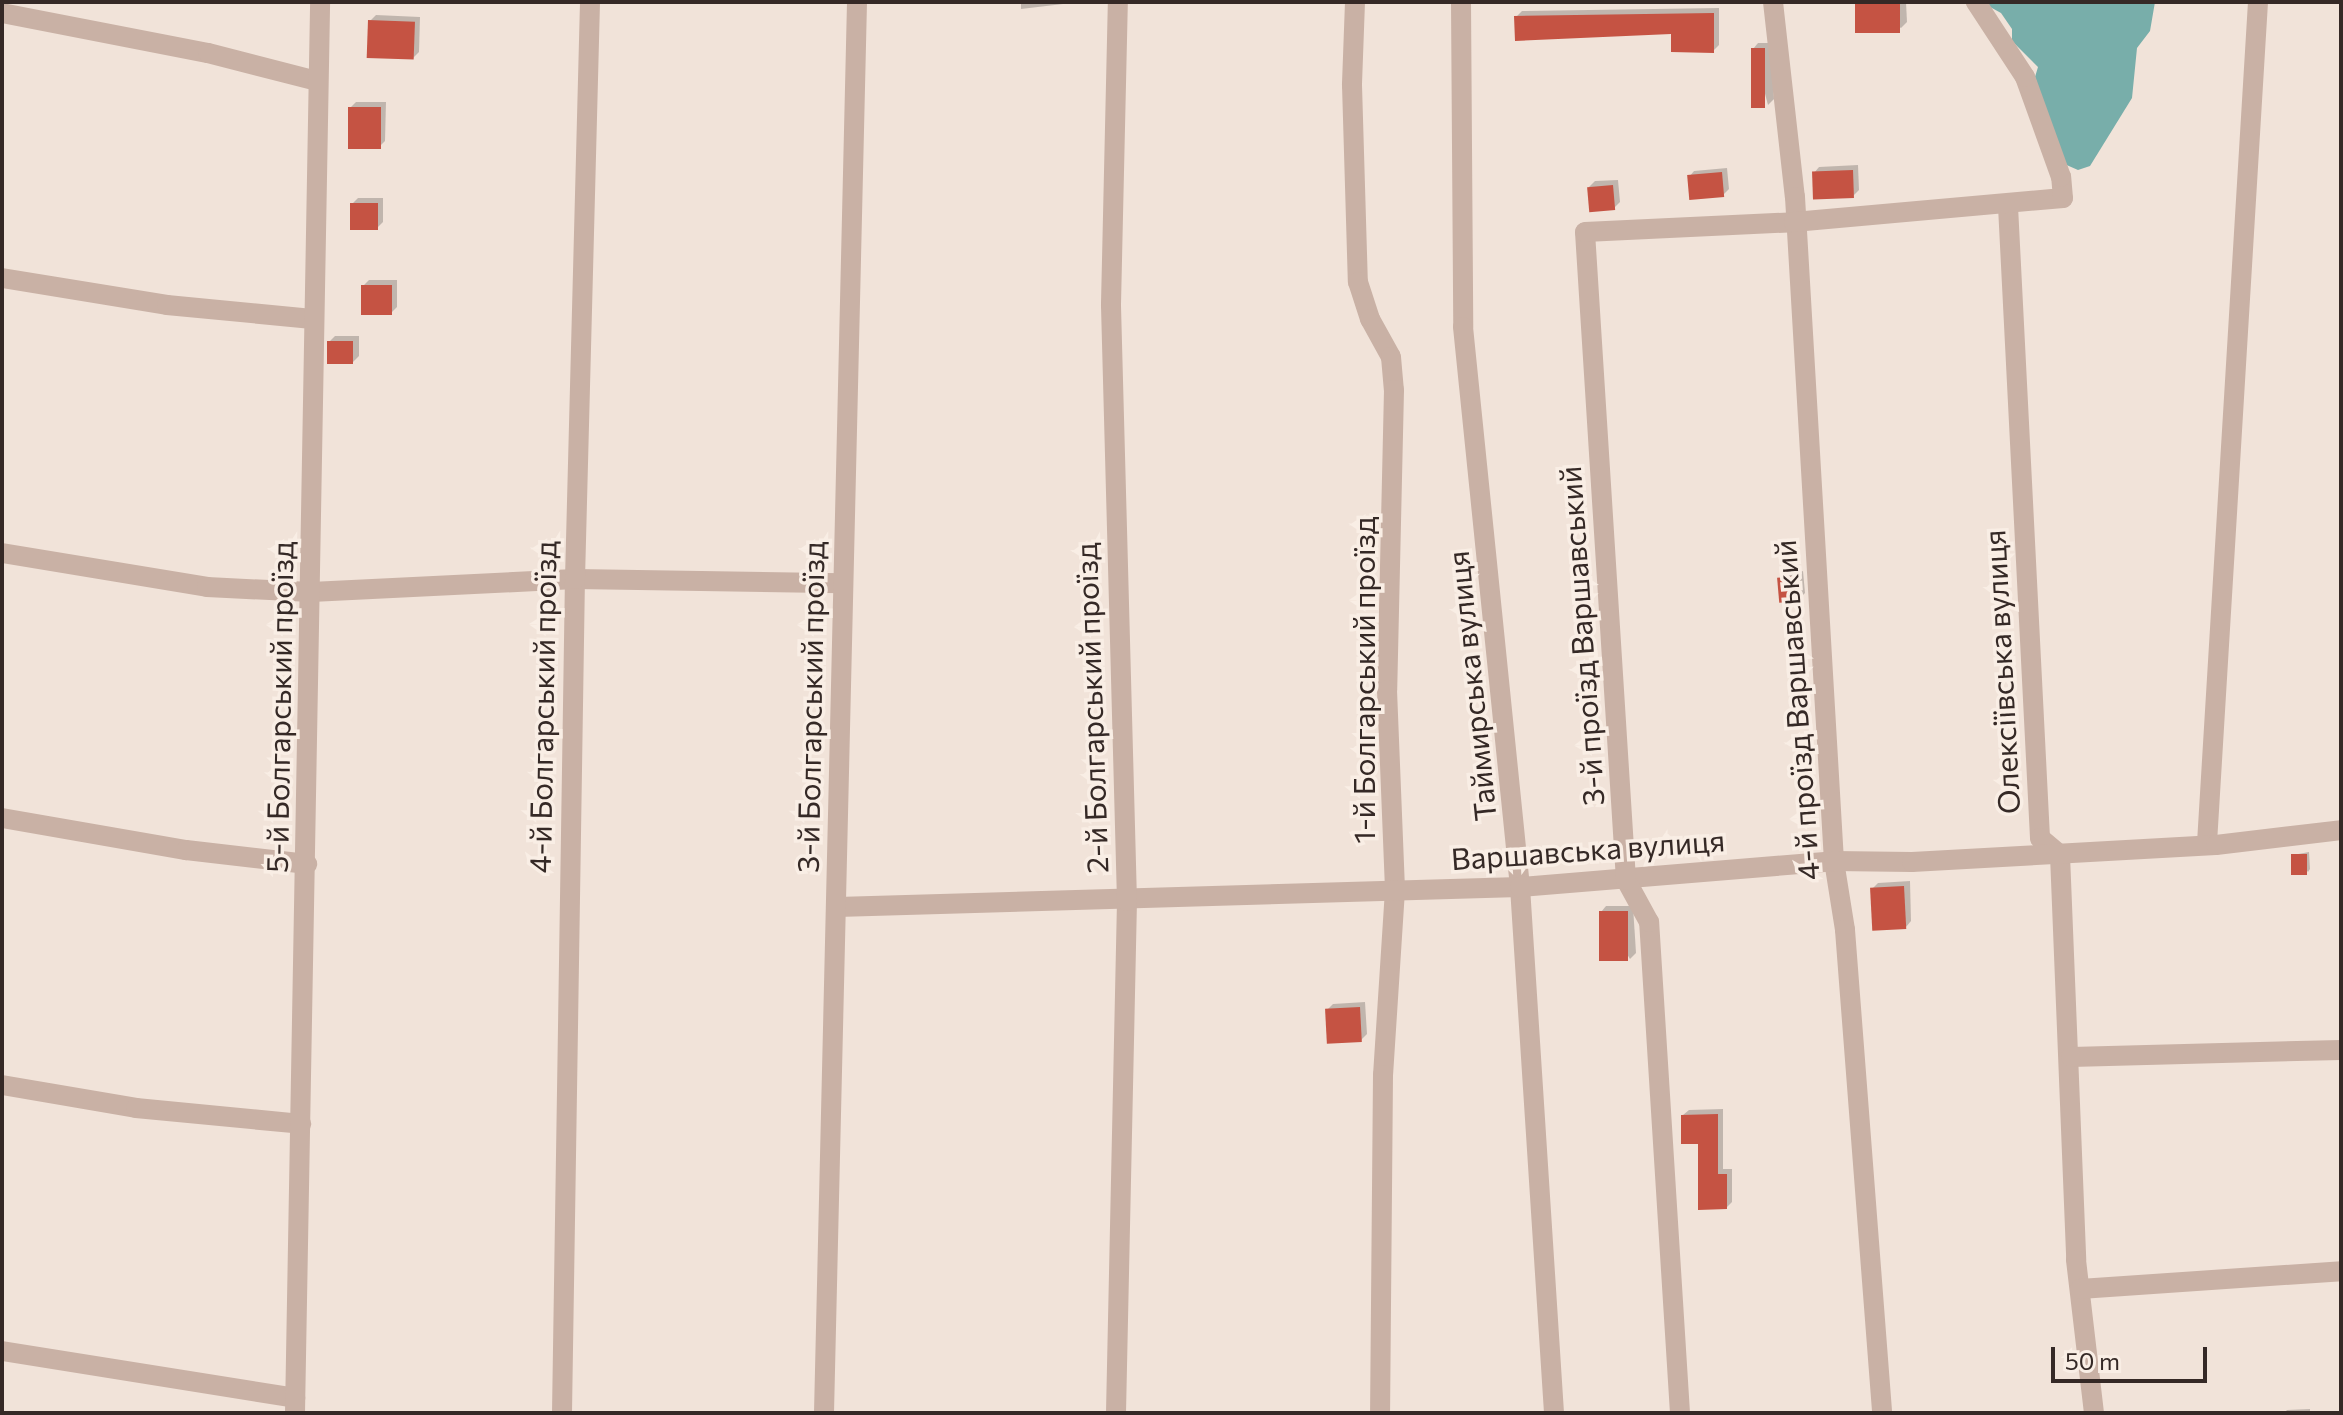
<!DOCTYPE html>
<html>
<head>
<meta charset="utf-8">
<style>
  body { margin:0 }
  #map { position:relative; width:2343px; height:1415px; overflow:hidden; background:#f1e3d9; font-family:Commissioner,sans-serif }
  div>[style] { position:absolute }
  .water>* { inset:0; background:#78aeaa }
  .shadow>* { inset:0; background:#0003 }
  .building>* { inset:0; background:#c55343; transform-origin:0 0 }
  .minor>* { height:20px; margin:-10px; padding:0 10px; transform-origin:10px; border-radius:10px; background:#c9b1a5 }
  span { translate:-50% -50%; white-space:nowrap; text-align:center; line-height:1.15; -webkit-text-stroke:7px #f9eee5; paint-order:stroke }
  .street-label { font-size:30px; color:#352926 }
  .frame { position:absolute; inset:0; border:4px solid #352926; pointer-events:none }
  .scale { position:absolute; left:2051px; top:1347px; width:156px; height:36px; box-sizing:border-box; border:4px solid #352926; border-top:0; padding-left:10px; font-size:24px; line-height:28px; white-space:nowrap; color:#352926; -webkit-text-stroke:6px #f9eee5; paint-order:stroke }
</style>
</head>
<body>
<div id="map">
  <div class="water">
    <div style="clip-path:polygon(1981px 2px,2155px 2px,2150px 31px,2137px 48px,2132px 98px,2090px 166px,2078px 170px,2062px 163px,2035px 77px,2038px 67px,2012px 41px,2012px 29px,2001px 13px)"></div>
  </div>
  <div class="shadow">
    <div style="clip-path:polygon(1021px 2px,1080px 2px,1021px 9px)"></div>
    <div style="clip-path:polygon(1857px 2px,1906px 2px,1907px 22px,1901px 28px)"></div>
    <div style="clip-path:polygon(1719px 8px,1719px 45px,1713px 51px,1673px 32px,1516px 17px,1522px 11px)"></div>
    <div style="clip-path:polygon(376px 15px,420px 17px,419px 52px,413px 58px,370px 21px)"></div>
    <div style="clip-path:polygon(1758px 43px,1770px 43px,1774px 99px,1768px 105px,1753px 49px)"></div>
    <div style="clip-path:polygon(356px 102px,386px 102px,385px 141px,379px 147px,350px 108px)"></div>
    <div style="clip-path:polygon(1858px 165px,1859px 190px,1853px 196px,1814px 173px,1819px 167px)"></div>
    <div style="clip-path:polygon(1727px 168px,1729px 189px,1723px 195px,1689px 177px,1694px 171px)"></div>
    <div style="clip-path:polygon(1618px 180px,1620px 202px,1614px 208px,1589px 187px,1595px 181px)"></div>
    <div style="clip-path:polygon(358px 198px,383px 198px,383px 222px,377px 228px,352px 204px)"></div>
    <div style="clip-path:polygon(369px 280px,397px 280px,397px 307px,391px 313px,363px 286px)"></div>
    <div style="clip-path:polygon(335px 336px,359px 336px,359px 356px,353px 362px,329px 342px)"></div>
    <div style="clip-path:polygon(1803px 571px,1805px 593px,1799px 599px,1779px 579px)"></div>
    <div style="clip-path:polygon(2309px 852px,2310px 869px,2308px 872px,2293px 855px)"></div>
    <div style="clip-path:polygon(1910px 881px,1911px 921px,1906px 927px,1872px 889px,1878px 883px)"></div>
    <div style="clip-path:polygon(1606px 906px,1633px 906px,1636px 953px,1630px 959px,1601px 912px)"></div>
    <div style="clip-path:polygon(1365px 1002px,1367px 1034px,1361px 1040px,1327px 1010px,1333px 1004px)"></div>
    <div style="clip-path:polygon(1723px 1109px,1723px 1169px,1732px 1169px,1732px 1202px,1727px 1207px,1700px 1142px,1683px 1115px,1689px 1110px)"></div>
    <div style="clip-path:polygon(2310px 1409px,2310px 1413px,2284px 1413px,2287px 1410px)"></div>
  </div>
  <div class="building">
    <div style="left:1855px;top:2px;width:45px;height:31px"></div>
    <div style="clip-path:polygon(1714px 13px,1714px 53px,1671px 52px,1671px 34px,1515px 41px,1514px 16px)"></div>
    <div style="left:368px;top:20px;width:47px;height:38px;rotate:2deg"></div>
    <div style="left:1751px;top:48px;width:14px;height:60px"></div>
    <div style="left:348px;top:107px;width:33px;height:42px"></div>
    <div style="left:1853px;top:170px;width:28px;height:41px;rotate:88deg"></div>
    <div style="left:1722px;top:172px;width:25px;height:35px;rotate:85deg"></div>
    <div style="left:1613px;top:185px;width:25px;height:26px;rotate:85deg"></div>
    <div style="left:350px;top:203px;width:28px;height:27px"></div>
    <div style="left:361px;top:285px;width:31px;height:30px"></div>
    <div style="left:327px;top:341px;width:26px;height:23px"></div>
    <div style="left:1798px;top:576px;width:25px;height:21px;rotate:85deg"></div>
    <div style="left:2291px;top:854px;width:16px;height:21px"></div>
    <div style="left:1904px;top:886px;width:43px;height:34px;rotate:87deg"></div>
    <div style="left:1599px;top:911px;width:29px;height:50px"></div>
    <div style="left:1360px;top:1007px;width:35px;height:35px;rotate:87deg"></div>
    <div style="clip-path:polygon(1718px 1114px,1718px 1174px,1727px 1174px,1727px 1209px,1698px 1210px,1698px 1144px,1681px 1144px,1681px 1115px)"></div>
  </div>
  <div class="minor">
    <div style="left:1355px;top:2px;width:83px;rotate:92.1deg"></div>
    <div style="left:1352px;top:85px;width:197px;rotate:88.3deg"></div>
    <div style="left:1358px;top:282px;width:39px;rotate:72deg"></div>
    <div style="left:1370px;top:319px;width:43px;rotate:61.1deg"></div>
    <div style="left:1391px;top:357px;width:33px;rotate:85deg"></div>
    <div style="left:1394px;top:390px;width:300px;rotate:91.3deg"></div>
    <div style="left:1387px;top:690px;width:200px;rotate:87.7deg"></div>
    <div style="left:1395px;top:890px;width:185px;rotate:93.7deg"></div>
    <div style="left:1383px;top:1075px;width:338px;rotate:90.5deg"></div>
    <div style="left:1461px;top:2px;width:325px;rotate:89.6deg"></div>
    <div style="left:1463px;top:327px;width:563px;rotate:84.19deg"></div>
    <div style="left:1520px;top:887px;width:527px;rotate:86.3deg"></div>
    <div style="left:1773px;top:2px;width:196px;rotate:83.6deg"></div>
    <div style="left:1795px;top:197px;width:665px;rotate:86.64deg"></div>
    <div style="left:1834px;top:861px;width:70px;rotate:80.9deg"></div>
    <div style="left:1845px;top:930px;width:484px;rotate:85.6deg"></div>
    <div style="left:2px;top:13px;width:210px;rotate:11deg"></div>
    <div style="left:208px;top:53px;width:113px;rotate:14.4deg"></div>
    <div style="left:2008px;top:206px;width:633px;rotate:87.1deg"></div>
    <div style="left:2040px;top:838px;width:26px;rotate:40deg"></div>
    <div style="left:2060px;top:855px;width:405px;rotate:87.7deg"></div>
    <div style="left:2076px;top:1260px;width:154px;rotate:83.3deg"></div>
    <div style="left:2px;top:278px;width:167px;rotate:9.3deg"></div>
    <div style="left:167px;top:305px;width:146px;rotate:5.5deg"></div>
    <div style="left:2px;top:553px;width:208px;rotate:9.4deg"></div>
    <div style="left:207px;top:587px;width:104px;rotate:2.8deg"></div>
    <div style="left:311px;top:592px;width:264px;rotate:-2.8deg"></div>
    <div style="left:575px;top:579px;width:268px;rotate:0.9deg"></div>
    <div style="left:2px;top:818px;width:187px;rotate:9.9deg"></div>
    <div style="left:186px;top:850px;width:122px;rotate:6.6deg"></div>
    <div style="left:2207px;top:843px;width:843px;rotate:-86.53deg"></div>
    <div style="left:837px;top:907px;width:683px;rotate:-1.68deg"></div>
    <div style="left:1520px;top:887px;width:315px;rotate:-4.7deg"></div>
    <div style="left:1834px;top:861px;width:78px;rotate:0.7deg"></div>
    <div style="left:1912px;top:862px;width:304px;rotate:-3.2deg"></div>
    <div style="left:2216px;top:845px;width:126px;rotate:-6.8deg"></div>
    <div style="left:2071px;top:1057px;width:270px;rotate:-1.5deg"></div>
    <div style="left:2px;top:1085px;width:136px;rotate:9.7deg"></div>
    <div style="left:136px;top:1108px;width:166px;rotate:5.5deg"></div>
    <div style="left:2080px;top:1289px;width:262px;rotate:-3.9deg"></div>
    <div style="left:2px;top:1351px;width:297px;rotate:9.1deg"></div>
    <div style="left:295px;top:1413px;width:1411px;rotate:-88.98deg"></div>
    <div style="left:562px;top:1413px;width:834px;rotate:-89.11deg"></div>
    <div style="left:575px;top:579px;width:577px;rotate:-88.51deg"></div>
    <div style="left:824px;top:1413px;width:1411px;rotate:-88.66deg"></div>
    <div style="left:1116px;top:1413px;width:512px;rotate:-88.77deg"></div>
    <div style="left:1127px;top:901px;width:597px;rotate:-91.54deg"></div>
    <div style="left:1111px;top:304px;width:302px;rotate:-88.7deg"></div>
    <div style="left:1680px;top:1413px;width:492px;rotate:-93.6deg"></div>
    <div style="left:1649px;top:922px;width:48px;rotate:-118.7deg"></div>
    <div style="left:1626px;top:880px;width:649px;rotate:-93.62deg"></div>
    <div style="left:1585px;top:232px;width:209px;rotate:-2.7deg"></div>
    <div style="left:1794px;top:222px;width:270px;rotate:-5.1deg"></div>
    <div style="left:2063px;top:198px;width:21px;rotate:-95deg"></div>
    <div style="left:2061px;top:177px;width:106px;rotate:-109.8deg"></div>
    <div style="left:2025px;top:77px;width:90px;rotate:-123.2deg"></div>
  </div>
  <div class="street-label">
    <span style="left:1581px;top:636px;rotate:-94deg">3-й проїзд Варшавський</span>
    <span style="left:2001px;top:672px;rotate:-93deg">Олексіївська вулиця</span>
    <span style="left:1363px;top:680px;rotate:-90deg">1-й Болгарський проїзд</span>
    <span style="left:1471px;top:686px;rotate:-96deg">Таймирська вулиця</span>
    <span style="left:279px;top:707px;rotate:-89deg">5-й Болгарський проїзд</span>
    <span style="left:542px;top:707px;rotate:-89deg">4-й Болгарський проїзд</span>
    <span style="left:810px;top:707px;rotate:-89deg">3-й Болгарський проїзд</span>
    <span style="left:1091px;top:708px;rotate:-92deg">2-й Болгарський проїзд</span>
    <span style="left:1796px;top:710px;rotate:-94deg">4-й проїзд Варшавський</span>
    <span style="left:1588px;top:849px;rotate:-4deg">Варшавська вулиця</span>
  </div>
  <div class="frame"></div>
  <div class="scale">50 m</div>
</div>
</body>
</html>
